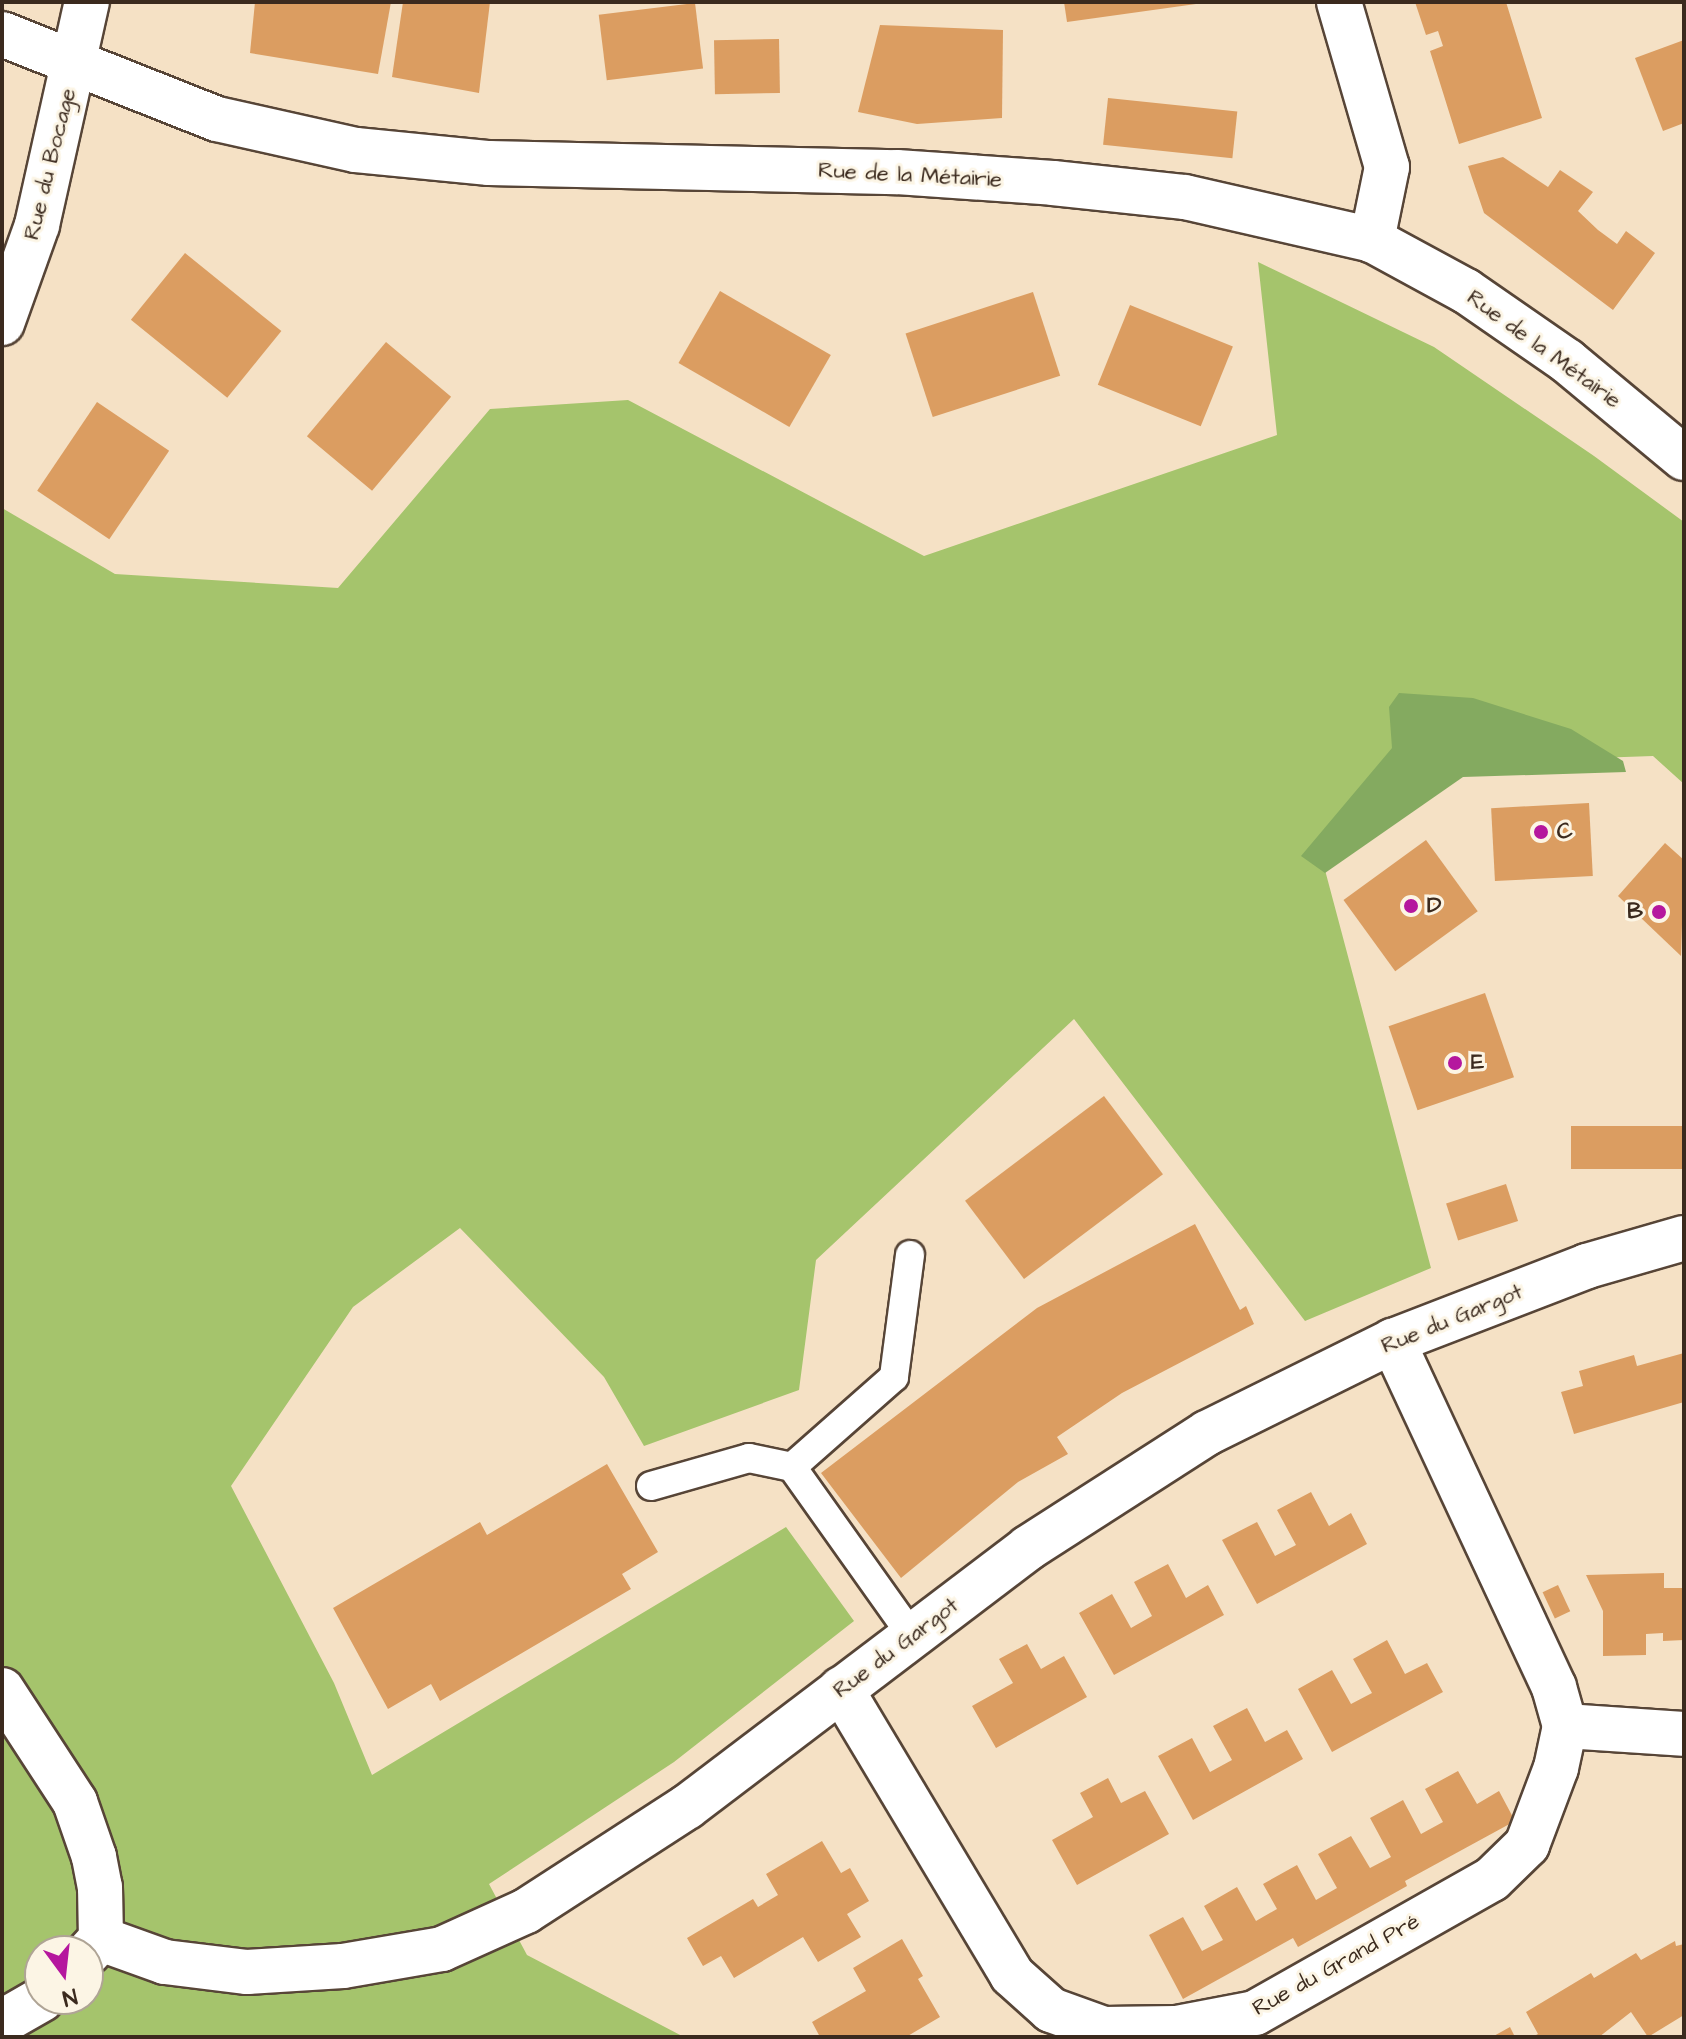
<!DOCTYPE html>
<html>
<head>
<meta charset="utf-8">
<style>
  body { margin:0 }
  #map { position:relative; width:1686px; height:2039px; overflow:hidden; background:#f5e1c5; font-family:"Architects Daughter",sans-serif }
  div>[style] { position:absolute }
  .green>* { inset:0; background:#a5c46c }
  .forest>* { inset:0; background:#84aa60 }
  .building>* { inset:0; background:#db9d61; transform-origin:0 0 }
  .roads { filter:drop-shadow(2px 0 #574537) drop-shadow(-2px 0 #574537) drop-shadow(0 2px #574537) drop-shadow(0 -2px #574537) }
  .lane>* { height:28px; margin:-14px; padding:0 14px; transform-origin:14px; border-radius:14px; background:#fff }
  .street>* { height:44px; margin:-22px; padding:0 22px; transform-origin:22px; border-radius:22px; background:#fff }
  .dots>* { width:22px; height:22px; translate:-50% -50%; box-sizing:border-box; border:4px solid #fcf5e5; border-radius:50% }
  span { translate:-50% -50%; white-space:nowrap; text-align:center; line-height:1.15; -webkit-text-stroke:6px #fcf5e5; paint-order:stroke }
  .street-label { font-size:22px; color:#3b2a1e }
  .poi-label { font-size:22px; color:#3b2a1e; font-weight:700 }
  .left { translate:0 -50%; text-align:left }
  .right { translate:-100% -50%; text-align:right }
  .frame { position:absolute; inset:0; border:4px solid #3b2a1e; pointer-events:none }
  .north { position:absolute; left:24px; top:1935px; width:80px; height:80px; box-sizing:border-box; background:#fcf5e5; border:2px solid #afa495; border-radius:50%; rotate:165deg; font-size:22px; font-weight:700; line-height:32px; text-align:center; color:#3b2a1e }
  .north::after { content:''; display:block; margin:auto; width:28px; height:36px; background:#b5179e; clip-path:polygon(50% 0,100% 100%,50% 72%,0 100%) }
</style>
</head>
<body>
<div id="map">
  <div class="green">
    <div style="clip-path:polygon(evenodd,1258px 262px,1434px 347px,1594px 456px,1684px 522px,1684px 784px,1653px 756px,1457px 763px,1321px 855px,1431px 1268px,1305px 1321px,1074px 1019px,816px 1260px,799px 1390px,644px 1446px,604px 1377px,460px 1228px,353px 1307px,231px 1486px,334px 1683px,372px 1775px,786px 1527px,854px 1621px,674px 1762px,489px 1884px,527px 1955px,684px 2037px,2px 2037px,2px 508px,115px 574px,338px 588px,490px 409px,628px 400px,924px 556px,1277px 435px,1258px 262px,40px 1951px,88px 1951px,88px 1999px,40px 1999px,40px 1951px)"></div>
  </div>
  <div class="forest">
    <div style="clip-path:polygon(1399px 693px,1473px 698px,1571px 729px,1623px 761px,1626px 772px,1463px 777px,1325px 873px,1301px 856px,1392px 748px,1389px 707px)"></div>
  </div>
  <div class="building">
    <div style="clip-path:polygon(255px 2px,391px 2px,378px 74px,250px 53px)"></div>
    <div style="clip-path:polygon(403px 2px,490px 2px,479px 93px,392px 77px)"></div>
    <div style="clip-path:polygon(1064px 2px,1196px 2px,1196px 4px,1067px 22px)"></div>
    <div style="clip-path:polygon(1415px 2px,1506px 2px,1542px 118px,1459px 144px,1430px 51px,1443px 46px,1438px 31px,1426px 35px)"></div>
    <div style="left:695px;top:3px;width:66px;height:97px;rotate:83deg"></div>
    <div style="clip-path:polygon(880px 25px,1003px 30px,1002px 118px,917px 124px,858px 112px)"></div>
    <div style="left:779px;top:39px;width:54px;height:65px;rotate:89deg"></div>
    <div style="clip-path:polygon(1684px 40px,1684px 123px,1663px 131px,1635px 58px)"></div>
    <div style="left:1108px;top:98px;width:130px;height:47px;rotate:6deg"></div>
    <div style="clip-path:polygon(1503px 157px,1548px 187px,1560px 170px,1593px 192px,1578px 211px,1598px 230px,1617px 244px,1626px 231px,1655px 253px,1613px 310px,1484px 213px,1468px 166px)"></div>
    <div style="left:185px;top:253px;width:124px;height:86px;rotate:39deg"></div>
    <div style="left:720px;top:291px;width:128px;height:83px;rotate:30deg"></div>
    <div style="left:1033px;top:292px;width:88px;height:134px;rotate:72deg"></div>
    <div style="left:1130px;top:305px;width:111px;height:86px;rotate:22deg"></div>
    <div style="left:386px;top:342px;width:85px;height:123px;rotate:40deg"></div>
    <div style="left:97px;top:402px;width:87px;height:107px;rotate:34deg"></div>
    <div style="left:1589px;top:803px;width:73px;height:98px;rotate:87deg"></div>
    <div style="left:1426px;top:840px;width:88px;height:102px;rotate:54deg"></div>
    <div style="clip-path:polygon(1665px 843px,1684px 860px,1681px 956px,1618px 896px)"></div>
    <div style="left:1485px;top:993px;width:89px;height:102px;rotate:71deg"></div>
    <div style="left:1104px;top:1096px;width:98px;height:174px;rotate:53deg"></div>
    <div style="left:1684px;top:1126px;width:43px;height:113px;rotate:90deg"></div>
    <div style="left:1506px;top:1184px;width:39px;height:63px;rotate:72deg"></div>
    <div style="clip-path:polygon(1195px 1224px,1240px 1310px,1246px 1306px,1254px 1324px,1122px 1393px,1057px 1437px,1068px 1454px,1018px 1482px,901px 1578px,821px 1473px,1037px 1308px)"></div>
    <div style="clip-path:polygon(1684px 1353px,1684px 1402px,1574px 1434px,1561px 1392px,1583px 1386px,1579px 1371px,1634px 1355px,1637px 1366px)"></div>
    <div style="clip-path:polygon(607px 1464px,658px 1552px,622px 1574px,631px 1589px,440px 1701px,431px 1684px,388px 1709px,333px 1608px,480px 1522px,487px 1535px)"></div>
    <div style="clip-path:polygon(1311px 1492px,1329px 1526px,1351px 1513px,1367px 1544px,1257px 1604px,1222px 1540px,1257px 1522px,1275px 1556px,1296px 1545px,1277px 1510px)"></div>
    <div style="clip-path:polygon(1168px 1564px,1186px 1598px,1208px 1585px,1224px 1615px,1114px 1675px,1079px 1613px,1112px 1594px,1131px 1628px,1152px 1616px,1134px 1582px)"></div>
    <div style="clip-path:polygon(1664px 1573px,1664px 1588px,1684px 1588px,1684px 1640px,1663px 1641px,1663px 1633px,1646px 1634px,1646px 1655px,1603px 1656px,1603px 1611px,1586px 1575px)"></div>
    <div style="left:1558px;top:1585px;width:29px;height:17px;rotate:65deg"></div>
    <div style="clip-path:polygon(1387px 1640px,1405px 1674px,1427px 1663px,1443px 1692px,1332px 1752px,1298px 1689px,1332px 1670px,1351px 1704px,1372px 1693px,1353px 1659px)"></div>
    <div style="clip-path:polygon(1027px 1644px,1041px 1669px,1064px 1656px,1087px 1697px,996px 1748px,972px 1706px,1013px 1683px,999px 1659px)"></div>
    <div style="clip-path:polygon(1247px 1708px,1265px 1742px,1287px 1730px,1303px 1759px,1193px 1820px,1158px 1756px,1192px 1738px,1210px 1772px,1232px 1760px,1213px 1726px)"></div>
    <div style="clip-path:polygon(1458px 1771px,1477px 1804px,1499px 1791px,1515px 1821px,1405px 1881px,1407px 1886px,1298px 1947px,1293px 1938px,1183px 1999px,1149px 1935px,1183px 1917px,1202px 1951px,1223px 1940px,1204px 1906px,1237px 1887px,1256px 1921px,1277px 1909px,1263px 1884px,1297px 1865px,1316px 1900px,1337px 1888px,1318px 1854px,1351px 1836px,1370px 1868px,1391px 1857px,1370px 1818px,1403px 1800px,1421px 1834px,1443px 1822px,1425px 1789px)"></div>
    <div style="clip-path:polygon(1108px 1778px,1121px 1803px,1145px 1791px,1169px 1834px,1077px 1885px,1052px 1840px,1093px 1817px,1080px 1793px)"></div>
    <div style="clip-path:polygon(822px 1841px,841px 1873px,850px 1868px,869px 1901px,847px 1914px,861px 1937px,818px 1962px,803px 1937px,734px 1978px,721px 1956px,703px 1966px,687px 1938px,753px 1899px,758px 1907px,778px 1895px,766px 1874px)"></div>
    <div style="clip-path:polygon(902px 1939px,923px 1976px,918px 1979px,940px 2017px,906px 2037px,820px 2037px,812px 2022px,866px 1991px,853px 1968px)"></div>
    <div style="clip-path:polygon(1675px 1941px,1676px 1946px,1684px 1944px,1684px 2015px,1648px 2037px,1631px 2012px,1599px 2037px,1532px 2037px,1538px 2034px,1526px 2012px,1591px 1973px,1594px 1978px,1636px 1953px,1641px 1960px)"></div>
    <div style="clip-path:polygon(1510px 2027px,1515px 2037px,1492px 2037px)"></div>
  </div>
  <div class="roads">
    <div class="lane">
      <div style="left:910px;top:1255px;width:123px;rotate:97.5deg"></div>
      <div style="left:894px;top:1377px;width:136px;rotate:138.6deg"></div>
      <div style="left:792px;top:1467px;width:207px;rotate:54.6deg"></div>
      <div style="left:651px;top:1486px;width:102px;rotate:-15.9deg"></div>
      <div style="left:749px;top:1458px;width:44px;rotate:11.8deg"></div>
    </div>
    <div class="street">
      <div style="left:1339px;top:2px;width:172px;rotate:73.8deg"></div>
      <div style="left:1387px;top:167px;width:75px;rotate:101.6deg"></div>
      <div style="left:2px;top:34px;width:231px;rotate:21.6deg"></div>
      <div style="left:217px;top:119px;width:142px;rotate:12.6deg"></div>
      <div style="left:356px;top:150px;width:134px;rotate:5.6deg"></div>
      <div style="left:489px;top:163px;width:408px;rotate:1.3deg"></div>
      <div style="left:897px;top:172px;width:156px;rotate:4deg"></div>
      <div style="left:1053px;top:183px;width:133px;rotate:6.1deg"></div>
      <div style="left:1185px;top:197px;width:192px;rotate:12.9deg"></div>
      <div style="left:1372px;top:240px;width:107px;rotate:28.5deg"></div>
      <div style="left:1466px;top:291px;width:123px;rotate:34.7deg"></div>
      <div style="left:1567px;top:361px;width:152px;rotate:39.7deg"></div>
      <div style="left:2px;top:323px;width:104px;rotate:-70.3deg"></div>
      <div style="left:37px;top:225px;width:229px;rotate:-77.4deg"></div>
      <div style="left:841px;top:1689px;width:333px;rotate:59.1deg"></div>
      <div style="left:1012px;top:1975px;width:52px;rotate:41.9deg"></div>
      <div style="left:1051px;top:2010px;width:56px;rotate:19.7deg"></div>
      <div style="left:1104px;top:2029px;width:72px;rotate:-0.8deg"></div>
      <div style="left:1176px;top:2028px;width:80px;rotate:-10.8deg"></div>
      <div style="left:1255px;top:2013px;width:272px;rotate:-29.5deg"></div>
      <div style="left:1492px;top:1879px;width:49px;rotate:-44.2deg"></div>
      <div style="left:1527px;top:1845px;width:82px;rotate:-69.4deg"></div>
      <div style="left:1556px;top:1768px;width:43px;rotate:-77.9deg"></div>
      <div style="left:1565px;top:1726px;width:41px;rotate:-105.8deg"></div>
      <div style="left:1554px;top:1687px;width:382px;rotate:-115deg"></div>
      <div style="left:2px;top:1690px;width:134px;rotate:56.9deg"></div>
      <div style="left:75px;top:1802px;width:58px;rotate:70.9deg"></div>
      <div style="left:94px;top:1857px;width:31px;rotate:79deg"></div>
      <div style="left:100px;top:1887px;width:52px;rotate:88.9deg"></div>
      <div style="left:101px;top:1939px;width:19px;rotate:133deg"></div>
      <div style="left:1565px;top:1726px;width:119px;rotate:3.8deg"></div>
      <div style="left:101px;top:1939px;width:68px;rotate:19.8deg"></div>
      <div style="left:165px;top:1962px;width:83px;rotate:7deg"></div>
      <div style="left:247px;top:1972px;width:96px;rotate:-3.6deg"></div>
      <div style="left:343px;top:1966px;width:100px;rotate:-9.7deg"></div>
      <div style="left:442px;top:1949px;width:92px;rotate:-24.3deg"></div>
      <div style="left:526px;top:1911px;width:192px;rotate:-32.9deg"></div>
      <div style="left:687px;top:1807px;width:428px;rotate:-37.2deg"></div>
      <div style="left:1028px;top:1548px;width:213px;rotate:-32.7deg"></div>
      <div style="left:1207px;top:1433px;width:208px;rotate:-26.3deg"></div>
      <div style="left:1393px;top:1341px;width:208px;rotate:-21.1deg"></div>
      <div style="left:1587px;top:1266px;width:101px;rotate:-16.1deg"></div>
      <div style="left:2px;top:2022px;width:46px;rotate:-29.9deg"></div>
    </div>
  </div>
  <div class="dots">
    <div style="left:1541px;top:832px;background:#b5179e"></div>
    <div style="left:1411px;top:906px;background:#b5179e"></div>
    <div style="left:1659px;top:912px;background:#b5179e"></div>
    <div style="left:1455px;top:1063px;background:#b5179e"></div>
  </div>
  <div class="street-label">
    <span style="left:50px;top:164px;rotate:-76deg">Rue du Bocage</span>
    <span style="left:910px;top:175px;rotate:3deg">Rue de la Métairie</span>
    <span style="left:1544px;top:349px;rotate:36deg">Rue de la Métairie</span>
    <span style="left:1452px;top:1319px;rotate:-22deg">Rue du Gargot</span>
    <span style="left:896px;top:1648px;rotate:-37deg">Rue du Gargot</span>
    <span style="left:1336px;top:1965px;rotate:-29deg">Rue du Grand Pré</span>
  </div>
  <div class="poi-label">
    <span class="left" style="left:1557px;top:832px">C</span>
    <span class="left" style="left:1427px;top:906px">D</span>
    <span class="right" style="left:1643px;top:912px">B</span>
    <span class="left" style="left:1471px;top:1063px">E</span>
  </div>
  <div class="frame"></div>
  <div class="north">N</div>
</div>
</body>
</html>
